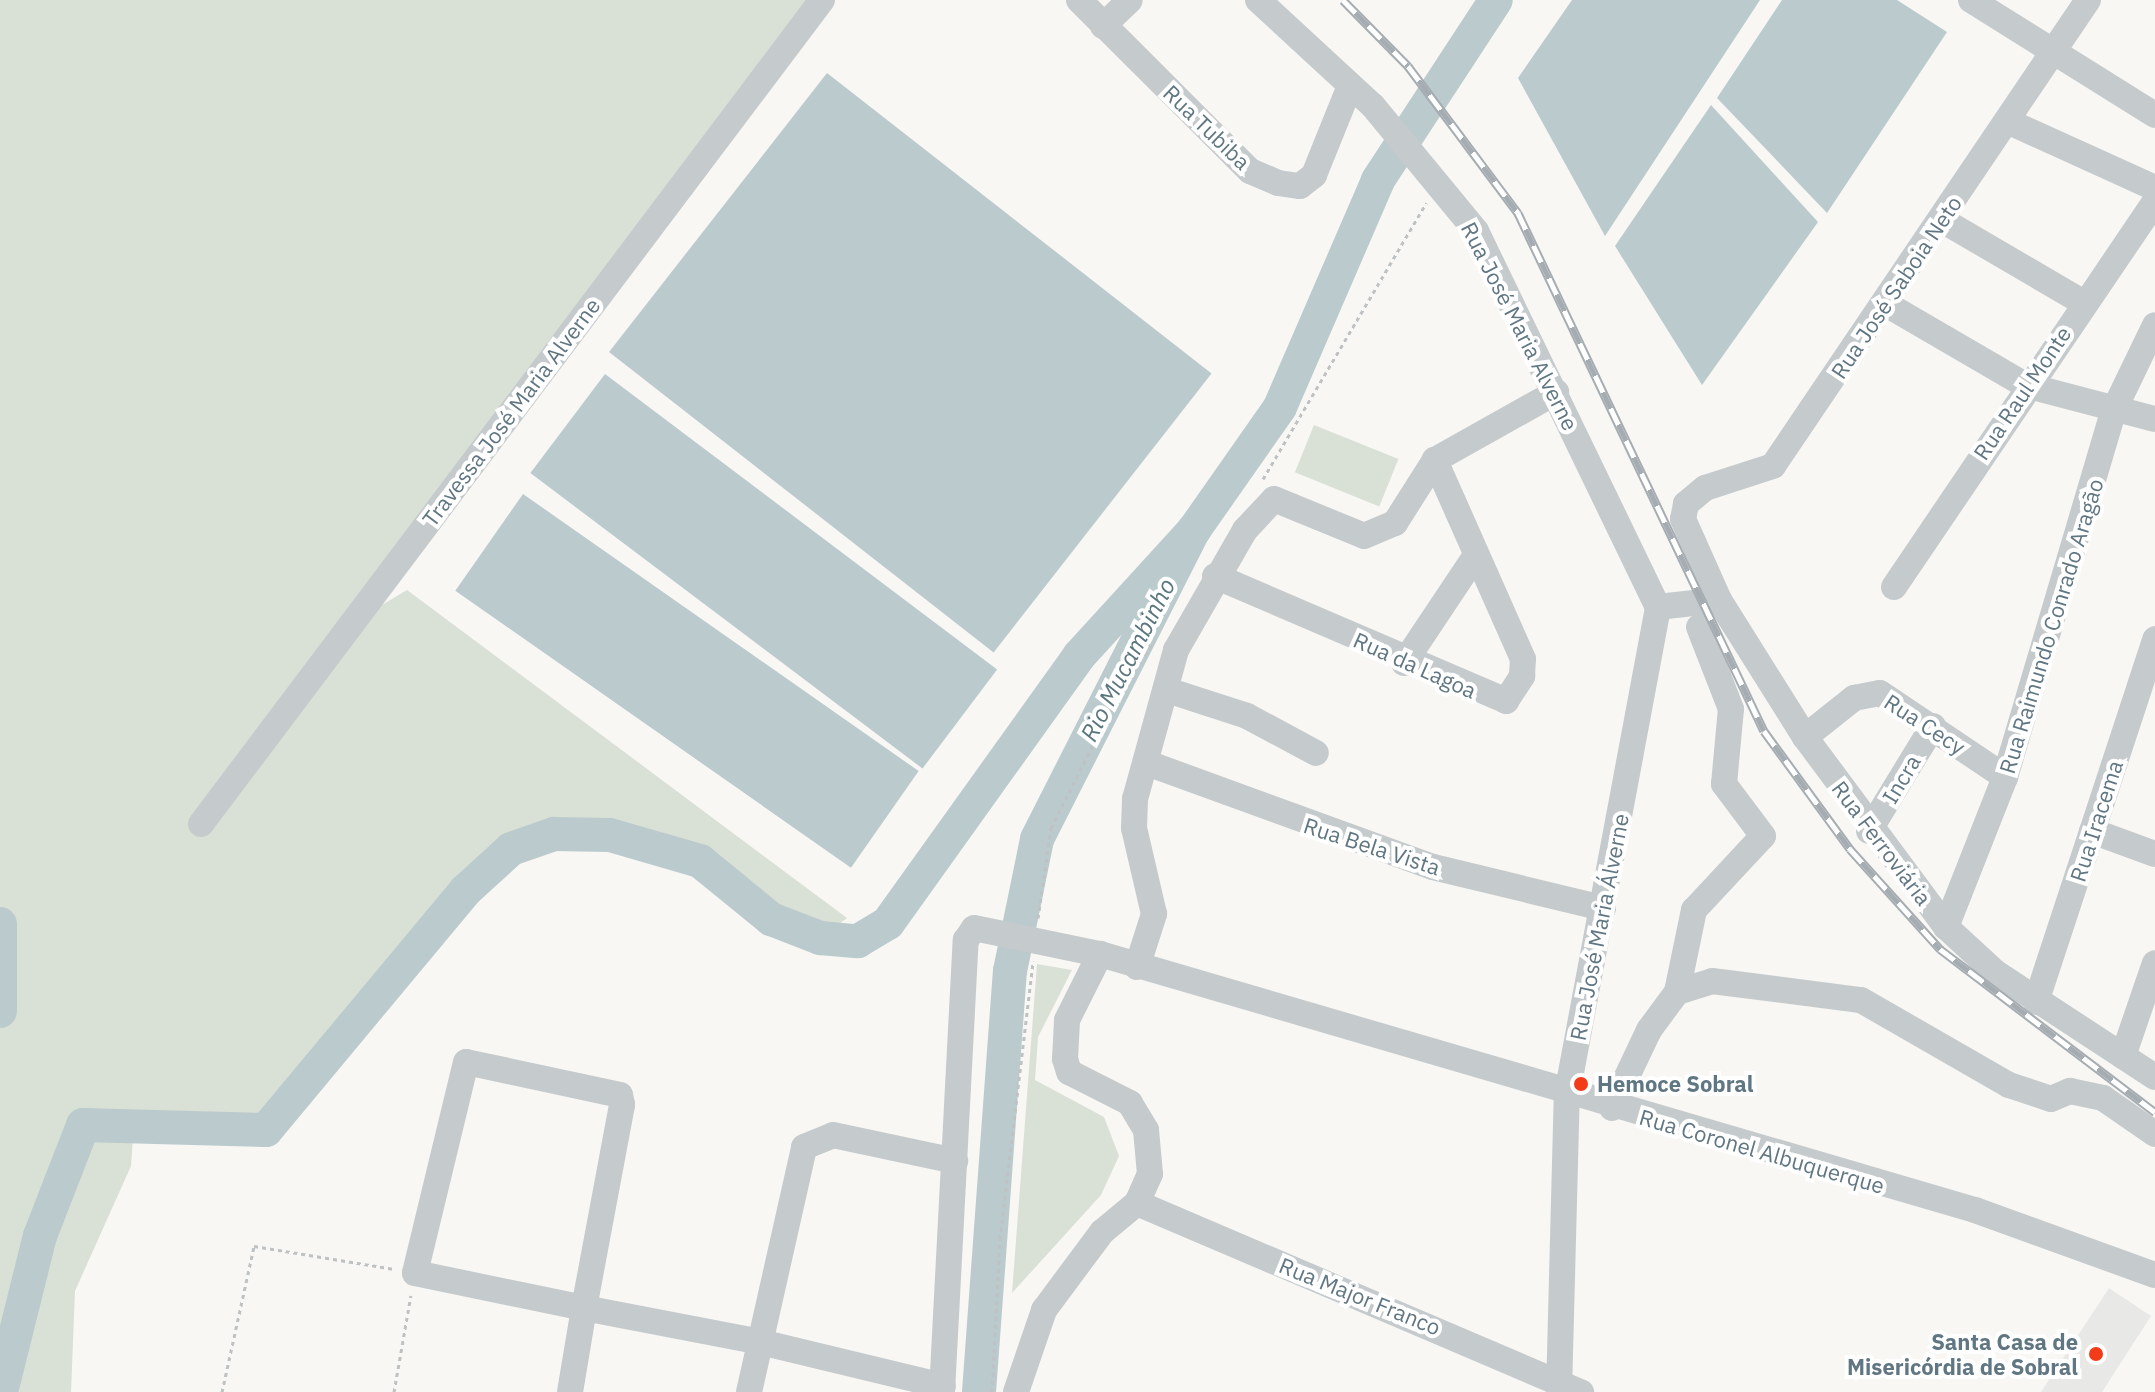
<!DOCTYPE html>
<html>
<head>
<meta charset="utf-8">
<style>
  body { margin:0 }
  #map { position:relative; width:2155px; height:1392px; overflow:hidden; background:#f8f7f4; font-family:"IBM Plex Sans",sans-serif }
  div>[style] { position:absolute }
  .built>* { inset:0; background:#e8e9e7 }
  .green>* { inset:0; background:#d9e0d5; transform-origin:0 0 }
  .water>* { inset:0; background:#bbcacd; transform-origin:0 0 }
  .river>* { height:34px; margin:-17px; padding:0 17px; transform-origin:17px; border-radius:17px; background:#bbcacd }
  .path>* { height:3px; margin-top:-1.5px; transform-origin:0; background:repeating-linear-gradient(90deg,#bec2c3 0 4px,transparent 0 8px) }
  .minor>* { height:26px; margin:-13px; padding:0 13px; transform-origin:13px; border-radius:13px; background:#c5cacd }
  .rail>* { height:9px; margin-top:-4.5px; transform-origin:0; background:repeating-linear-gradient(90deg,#fff 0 18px,#a5adb2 0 36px); box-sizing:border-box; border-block:2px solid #a5adb2 }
  .dots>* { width:22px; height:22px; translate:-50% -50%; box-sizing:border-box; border:4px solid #fff; border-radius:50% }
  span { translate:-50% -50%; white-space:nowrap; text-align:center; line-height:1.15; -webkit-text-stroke:8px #fff; paint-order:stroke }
  .street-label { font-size:22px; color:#607682 }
  .poi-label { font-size:22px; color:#607682; font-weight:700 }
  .left { translate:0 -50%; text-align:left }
  .right { translate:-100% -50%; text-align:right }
  .water-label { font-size:24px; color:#5a767c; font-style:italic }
</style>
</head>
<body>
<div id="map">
  <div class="built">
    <div style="clip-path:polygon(2109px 1288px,2151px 1316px,2102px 1392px,2041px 1392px)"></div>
  </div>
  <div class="green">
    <div style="clip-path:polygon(0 0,819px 0,355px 621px,407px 590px,847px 918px,820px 938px,771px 919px,700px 861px,610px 835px,554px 834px,511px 849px,465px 891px,266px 1130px,193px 1133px,134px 1124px,131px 1166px,75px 1291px,71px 1392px,0 1392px)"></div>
    <div style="left:1314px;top:425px;width:91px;height:51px;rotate:22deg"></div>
    <div style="clip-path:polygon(1037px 964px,1072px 970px,1038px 1037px,1035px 1080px,1104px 1117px,1119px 1156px,1101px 1195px,1012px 1293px)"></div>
  </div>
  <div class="water">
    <div style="clip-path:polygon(1572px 0,1760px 0,1605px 236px,1518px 78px)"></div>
    <div style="clip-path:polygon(1782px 0,1897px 0,1947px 32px,1827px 213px,1717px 98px)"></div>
    <div style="left:827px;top:73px;width:488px;height:354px;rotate:38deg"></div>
    <div style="clip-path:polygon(1711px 105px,1818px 222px,1702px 385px,1615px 246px)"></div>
    <div style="left:605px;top:374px;width:491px;height:124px;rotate:37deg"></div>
    <div style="left:523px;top:494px;width:483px;height:118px;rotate:35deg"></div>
  </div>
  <div class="river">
    <div style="left:0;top:924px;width:87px;rotate:90deg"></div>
    <div style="left:1px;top:1392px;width:161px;rotate:-76deg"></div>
    <div style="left:40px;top:1236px;width:119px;rotate:-68.8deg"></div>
    <div style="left:83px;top:1125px;width:183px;rotate:1.6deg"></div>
    <div style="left:266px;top:1130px;width:311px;rotate:-50.2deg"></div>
    <div style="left:465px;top:891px;width:62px;rotate:-42.4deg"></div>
    <div style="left:511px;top:849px;width:46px;rotate:-19.2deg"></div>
    <div style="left:554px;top:834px;width:56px;rotate:1deg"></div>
    <div style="left:610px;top:835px;width:94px;rotate:16.1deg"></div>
    <div style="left:700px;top:861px;width:92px;rotate:39.2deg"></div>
    <div style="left:771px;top:919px;width:53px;rotate:21.2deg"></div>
    <div style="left:820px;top:938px;width:38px;rotate:5deg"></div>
    <div style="left:858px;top:941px;width:35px;rotate:-31deg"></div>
    <div style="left:888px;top:923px;width:328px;rotate:-54.4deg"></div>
    <div style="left:1079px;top:656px;width:171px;rotate:-47.6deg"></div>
    <div style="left:979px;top:1392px;width:422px;rotate:-85.8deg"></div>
    <div style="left:1010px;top:971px;width:135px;rotate:-78.4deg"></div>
    <div style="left:1037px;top:839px;width:347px;rotate:-63.1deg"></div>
    <div style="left:1194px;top:530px;width:150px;rotate:-55deg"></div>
    <div style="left:1280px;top:407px;width:247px;rotate:-66.6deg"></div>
    <div style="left:1378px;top:180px;width:215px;rotate:-56.8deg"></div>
  </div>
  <div class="path">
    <div style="left:1263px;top:479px;width:321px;rotate:-59.4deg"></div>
    <div style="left:1038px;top:918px;width:91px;rotate:-81.8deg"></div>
    <div style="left:1051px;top:828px;width:165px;rotate:-63.3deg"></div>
    <div style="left:1125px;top:681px;width:49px;rotate:-54.1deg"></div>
    <div style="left:222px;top:1392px;width:149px;rotate:-77.6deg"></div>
    <div style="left:254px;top:1246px;width:142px;rotate:9.3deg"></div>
    <div style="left:394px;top:1392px;width:98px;rotate:-80.1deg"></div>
    <div style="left:992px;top:1392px;width:153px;rotate:-87deg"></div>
    <div style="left:1000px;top:1239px;width:280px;rotate:-83.2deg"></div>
  </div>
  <div class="minor">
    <div style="left:1079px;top:0;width:242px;rotate:45deg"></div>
    <div style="left:1250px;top:171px;width:30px;rotate:23deg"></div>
    <div style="left:1278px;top:183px;width:22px;rotate:8deg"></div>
    <div style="left:1300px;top:186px;width:18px;rotate:-38deg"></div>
    <div style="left:1314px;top:175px;width:96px;rotate:-68deg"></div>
    <div style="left:1258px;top:0;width:156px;rotate:42.7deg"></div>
    <div style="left:1373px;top:106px;width:162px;rotate:50.5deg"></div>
    <div style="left:1476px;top:231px;width:418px;rotate:64.2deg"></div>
    <div style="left:1971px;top:0;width:217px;rotate:32deg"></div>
    <div style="left:2088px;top:0;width:562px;rotate:124.06deg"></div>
    <div style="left:1773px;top:466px;width:71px;rotate:162.1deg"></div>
    <div style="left:1705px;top:488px;width:25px;rotate:140deg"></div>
    <div style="left:1686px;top:504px;width:15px;rotate:101deg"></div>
    <div style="left:1683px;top:519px;width:89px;rotate:66deg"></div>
    <div style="left:1719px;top:600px;width:162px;rotate:57.9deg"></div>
    <div style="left:1805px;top:737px;width:237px;rotate:53.4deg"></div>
    <div style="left:1946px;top:927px;width:68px;rotate:42.6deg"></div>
    <div style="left:1996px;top:973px;width:190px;rotate:33.2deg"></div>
    <div style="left:1103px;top:26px;width:37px;rotate:-44deg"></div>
    <div style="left:2007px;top:121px;width:162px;rotate:24.4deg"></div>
    <div style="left:1942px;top:220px;width:164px;rotate:30.3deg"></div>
    <div style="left:1886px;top:304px;width:161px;rotate:30.2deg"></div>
    <div style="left:2025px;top:385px;width:134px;rotate:14.7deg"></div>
    <div style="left:1215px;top:576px;width:317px;rotate:23.2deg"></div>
    <div style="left:1506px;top:701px;width:30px;rotate:-57deg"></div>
    <div style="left:1522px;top:676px;width:17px;rotate:-87deg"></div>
    <div style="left:1523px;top:659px;width:218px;rotate:-113.9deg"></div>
    <div style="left:1894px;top:587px;width:466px;rotate:-55.9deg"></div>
    <div style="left:1658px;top:607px;width:61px;rotate:-6.5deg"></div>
    <div style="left:1404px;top:663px;width:130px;rotate:-56.3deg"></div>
    <div style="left:1167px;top:690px;width:84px;rotate:18deg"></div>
    <div style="left:1247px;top:716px;width:78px;rotate:28.2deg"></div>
    <div style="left:1805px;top:737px;width:63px;rotate:-38.5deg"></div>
    <div style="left:1854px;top:698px;width:26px;rotate:-11deg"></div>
    <div style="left:1880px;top:693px;width:151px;rotate:33.9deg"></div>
    <div style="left:1147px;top:763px;width:304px;rotate:20deg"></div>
    <div style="left:1433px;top:867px;width:175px;rotate:13.6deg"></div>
    <div style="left:201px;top:824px;width:1032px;rotate:-53deg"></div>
    <div style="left:1869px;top:831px;width:123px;rotate:-58.6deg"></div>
    <div style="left:2092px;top:831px;width:67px;rotate:20.1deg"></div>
    <div style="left:1946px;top:927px;width:161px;rotate:-68.5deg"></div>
    <div style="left:2005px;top:777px;width:383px;rotate:-73.5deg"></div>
    <div style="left:2114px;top:410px;width:94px;rotate:-64.2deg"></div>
    <div style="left:1137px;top:967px;width:56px;rotate:-72.2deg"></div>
    <div style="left:1154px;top:914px;width:88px;rotate:-103.1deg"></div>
    <div style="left:1134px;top:828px;width:29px;rotate:-88deg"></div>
    <div style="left:1135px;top:799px;width:155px;rotate:-74.6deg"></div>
    <div style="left:1176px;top:650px;width:138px;rotate:-60.1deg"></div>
    <div style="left:1245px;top:530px;width:42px;rotate:-46.9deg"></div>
    <div style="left:1274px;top:499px;width:97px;rotate:22.3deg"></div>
    <div style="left:1364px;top:536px;width:34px;rotate:-23deg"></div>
    <div style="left:1395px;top:523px;width:75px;rotate:-57.6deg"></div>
    <div style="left:1435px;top:460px;width:139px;rotate:-29.3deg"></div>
    <div style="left:1677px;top:992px;width:84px;rotate:-78.3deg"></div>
    <div style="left:1694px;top:910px;width:101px;rotate:-47deg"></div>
    <div style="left:1763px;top:836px;width:65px;rotate:-126.9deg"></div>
    <div style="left:1724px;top:784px;width:75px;rotate:-84.7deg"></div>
    <div style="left:1731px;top:709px;width:88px;rotate:-111.3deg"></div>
    <div style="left:2036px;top:1002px;width:382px;rotate:-71.8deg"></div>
    <div style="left:2123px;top:1056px;width:98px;rotate:-71deg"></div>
    <div style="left:1612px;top:1108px;width:86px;rotate:-64.6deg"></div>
    <div style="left:1649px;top:1030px;width:47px;rotate:-53.6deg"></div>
    <div style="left:1677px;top:992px;width:37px;rotate:-17deg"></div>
    <div style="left:1712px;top:981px;width:150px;rotate:7.3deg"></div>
    <div style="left:1861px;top:1000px;width:171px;rotate:29.9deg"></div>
    <div style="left:2009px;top:1085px;width:44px;rotate:18.4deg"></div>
    <div style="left:2051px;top:1099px;width:21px;rotate:-23deg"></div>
    <div style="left:2070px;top:1091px;width:34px;rotate:12deg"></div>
    <div style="left:2103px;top:1098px;width:63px;rotate:34.7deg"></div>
    <div style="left:1137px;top:1203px;width:483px;rotate:23.1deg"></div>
    <div style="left:570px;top:1392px;width:85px;rotate:-80.5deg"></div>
    <div style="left:584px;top:1308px;width:207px;rotate:-79.4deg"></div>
    <div style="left:622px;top:1105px;width:10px;rotate:-101deg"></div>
    <div style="left:620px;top:1095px;width:157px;rotate:-167.9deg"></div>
    <div style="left:466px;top:1062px;width:217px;rotate:103.6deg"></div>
    <div style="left:415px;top:1273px;width:173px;rotate:11.7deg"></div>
    <div style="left:584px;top:1308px;width:179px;rotate:10.9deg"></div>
    <div style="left:760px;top:1342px;width:188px;rotate:13.5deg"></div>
    <div style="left:749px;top:1392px;width:251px;rotate:-77.3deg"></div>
    <div style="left:804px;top:1147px;width:31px;rotate:-22deg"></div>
    <div style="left:833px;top:1135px;width:125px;rotate:12deg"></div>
    <div style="left:942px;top:1392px;width:453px;rotate:-87deg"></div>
    <div style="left:966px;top:940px;width:14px;rotate:-56deg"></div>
    <div style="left:974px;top:928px;width:129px;rotate:11.7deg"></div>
    <div style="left:1100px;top:954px;width:912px;rotate:16.31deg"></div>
    <div style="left:1975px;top:1210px;width:191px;rotate:19.9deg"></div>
    <div style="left:1016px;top:1392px;width:87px;rotate:-71.1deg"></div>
    <div style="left:1044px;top:1310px;width:97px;rotate:-53.4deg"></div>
    <div style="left:1102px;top:1232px;width:45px;rotate:-39.6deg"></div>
    <div style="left:1137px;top:1203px;width:32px;rotate:-66deg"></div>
    <div style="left:1150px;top:1174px;width:44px;rotate:-95.2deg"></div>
    <div style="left:1146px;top:1130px;width:31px;rotate:-121deg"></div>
    <div style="left:1130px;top:1103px;width:68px;rotate:-153.1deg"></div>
    <div style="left:1069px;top:1072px;width:14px;rotate:-107deg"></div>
    <div style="left:1065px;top:1059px;width:39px;rotate:-87deg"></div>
    <div style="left:1067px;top:1020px;width:74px;rotate:-63.4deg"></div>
    <div style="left:1559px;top:1392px;width:298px;rotate:-88.5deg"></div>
    <div style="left:1567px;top:1094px;width:495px;rotate:-79.4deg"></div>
  </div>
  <div class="rail">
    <div style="left:1343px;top:0;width:93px;rotate:45.4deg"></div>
    <div style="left:1408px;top:66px;width:184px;rotate:53.2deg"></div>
    <div style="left:1518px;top:213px;width:573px;rotate:64.6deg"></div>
    <div style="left:1764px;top:731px;width:146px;rotate:53.9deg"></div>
    <div style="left:1850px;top:849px;width:135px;rotate:48deg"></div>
    <div style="left:1940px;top:949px;width:270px;rotate:37.2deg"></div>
  </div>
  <div class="dots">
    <div style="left:1581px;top:1084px;background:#f33b19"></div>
    <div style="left:2096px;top:1354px;background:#f33b19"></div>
  </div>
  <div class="street-label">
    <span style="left:1207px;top:127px;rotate:44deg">Rua Tubiba</span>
    <span style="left:1896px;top:287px;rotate:-56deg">Rua José Saboia Neto</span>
    <span style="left:1520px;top:326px;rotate:63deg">Rua José Maria Alverne</span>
    <span style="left:2022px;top:393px;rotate:-56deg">Rua Raul Monte</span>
    <span style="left:511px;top:412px;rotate:-53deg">Travessa José Maria Alverne</span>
    <span style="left:2051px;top:626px;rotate:-73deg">Rua Raimundo Conrado Aragão</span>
    <span style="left:1415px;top:665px;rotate:24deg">Rua da Lagoa</span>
    <span style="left:1925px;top:724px;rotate:33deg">Rua Cecy</span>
    <span style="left:1901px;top:779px;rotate:-59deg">Incra</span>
    <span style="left:2096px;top:821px;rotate:-72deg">Rua Iracema</span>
    <span style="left:1882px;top:843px;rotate:53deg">Rua Ferroviária</span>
    <span style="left:1372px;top:846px;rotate:18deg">Rua Bela Vista</span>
    <span style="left:1599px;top:927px;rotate:-79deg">Rua José Maria Álverne</span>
    <span style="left:1762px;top:1151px;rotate:16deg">Rua Coronel Albuquerque</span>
    <span style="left:1360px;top:1296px;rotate:22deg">Rua Major Franco</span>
  </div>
  <div class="poi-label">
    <span class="left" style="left:1597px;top:1084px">Hemoce Sobral</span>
    <span class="right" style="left:2078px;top:1354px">Santa Casa de<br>Misericórdia de Sobral</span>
  </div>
  <div class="water-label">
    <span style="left:1128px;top:660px;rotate:-63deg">Rio Mucambinho</span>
  </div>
</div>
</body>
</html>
